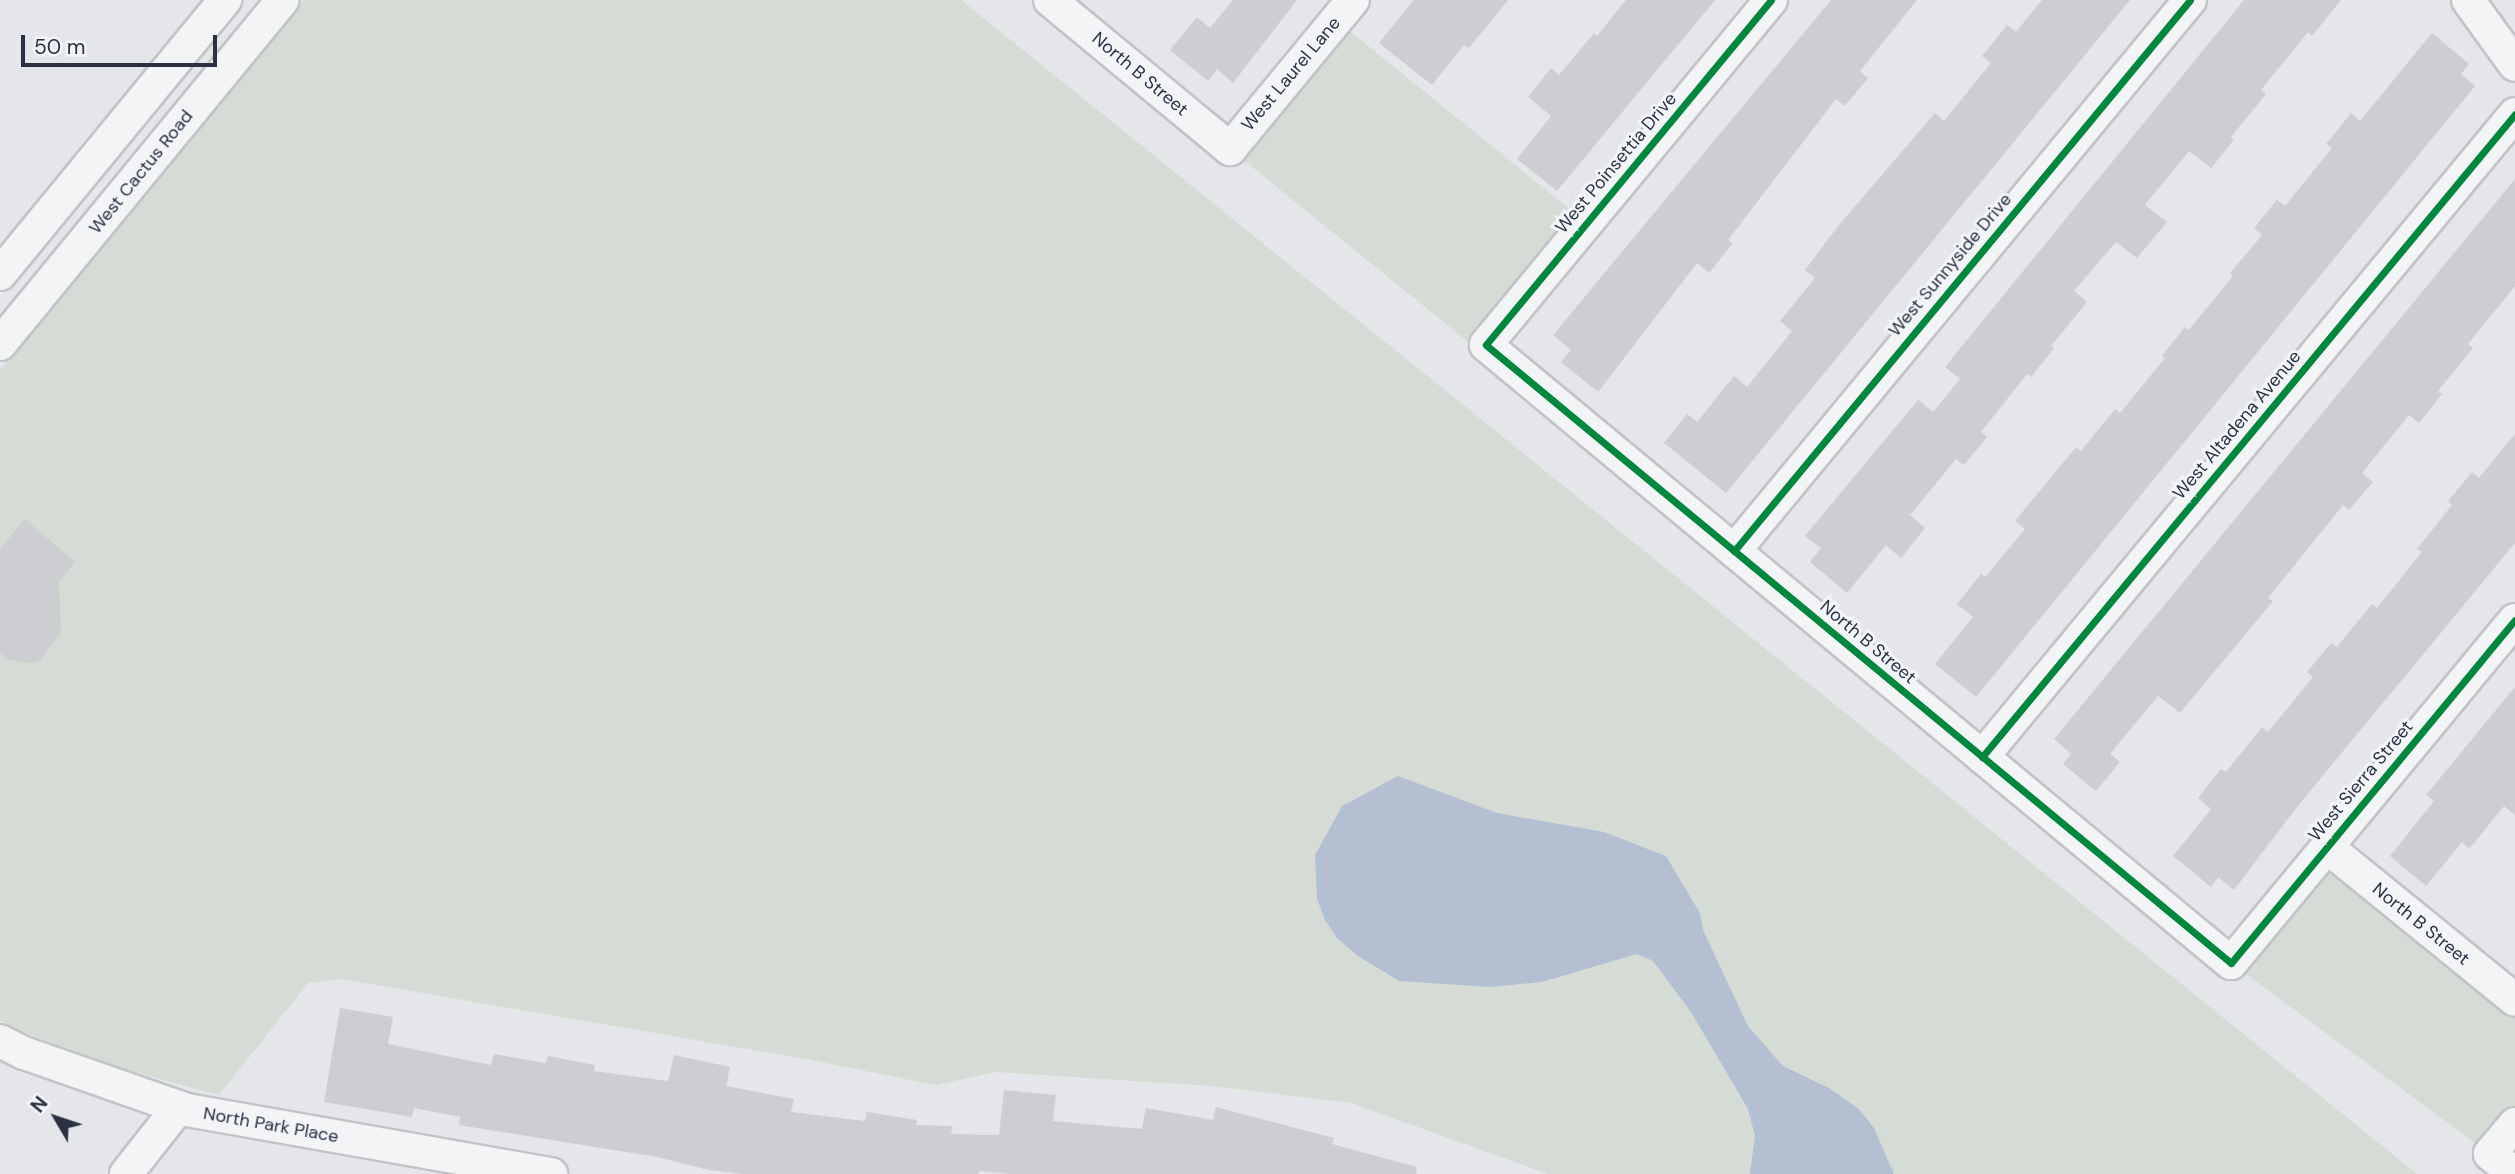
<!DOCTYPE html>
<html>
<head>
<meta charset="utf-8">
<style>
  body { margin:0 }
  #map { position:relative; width:2515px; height:1174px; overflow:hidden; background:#e4e6e9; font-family:"DM Sans",sans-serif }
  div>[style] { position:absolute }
  .green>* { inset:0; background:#d4dcd5; transform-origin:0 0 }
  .water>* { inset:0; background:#b4c0d2 }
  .building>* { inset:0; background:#ccced1 }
  .roads { filter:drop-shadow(2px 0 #c2c4c7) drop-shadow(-2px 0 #c2c4c7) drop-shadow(0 2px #c2c4c7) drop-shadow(0 -2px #c2c4c7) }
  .minor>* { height:32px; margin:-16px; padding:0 16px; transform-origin:16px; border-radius:16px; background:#f3f4f6 }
  .cycleway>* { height:7px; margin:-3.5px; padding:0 3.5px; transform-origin:3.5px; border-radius:3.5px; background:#00873e }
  span { translate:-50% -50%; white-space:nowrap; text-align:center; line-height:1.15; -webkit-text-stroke:6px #f2f4f8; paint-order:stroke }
  .street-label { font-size:18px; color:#2b3142 }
  .north { position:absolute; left:21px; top:1083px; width:70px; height:70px; -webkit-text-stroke:5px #f2f4f8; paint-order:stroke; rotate:309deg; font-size:19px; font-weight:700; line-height:28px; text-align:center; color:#2b3142 }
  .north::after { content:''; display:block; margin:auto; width:24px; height:32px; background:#2b3142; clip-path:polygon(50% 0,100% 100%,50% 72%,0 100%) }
  .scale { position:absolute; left:21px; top:35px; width:196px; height:32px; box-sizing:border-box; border:4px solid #2b3142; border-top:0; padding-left:9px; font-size:21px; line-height:24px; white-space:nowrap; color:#2b3142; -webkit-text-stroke:5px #f2f4f8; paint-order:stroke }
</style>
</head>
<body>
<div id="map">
  <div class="green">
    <div style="clip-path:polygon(303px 0,961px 0,2417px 1174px,1548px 1174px,1351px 1103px,1212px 1086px,996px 1072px,935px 1085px,806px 1059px,341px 979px,308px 983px,219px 1095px,86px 1059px,0 1021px,0 370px)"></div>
    <div style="left:1336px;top:20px;width:323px;height:167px;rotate:39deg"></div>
    <div style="clip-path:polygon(2327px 847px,2515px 1000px,2515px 1124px,2490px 1154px,2231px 963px)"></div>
  </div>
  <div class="water">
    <div style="clip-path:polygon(1398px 776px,1497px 813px,1604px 832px,1666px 856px,1700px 913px,1703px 930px,1748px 1026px,1783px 1066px,1829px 1088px,1859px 1109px,1874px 1128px,1894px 1174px,1750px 1174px,1755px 1136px,1748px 1109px,1691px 1012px,1653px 961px,1637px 954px,1542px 982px,1491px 987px,1399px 981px,1358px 956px,1337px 938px,1325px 920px,1317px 899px,1315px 855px,1342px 806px)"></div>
  </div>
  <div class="building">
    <div style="clip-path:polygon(1233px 0,1297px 0,1233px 83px,1217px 69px,1208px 81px,1170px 50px,1197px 17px,1210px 28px)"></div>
    <div style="clip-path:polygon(1414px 0,1508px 0,1469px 48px,1464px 45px,1432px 85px,1379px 43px)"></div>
    <div style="clip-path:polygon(1626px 0,1715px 0,1557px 191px,1517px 159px,1551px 116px,1528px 97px,1551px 68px,1559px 75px,1594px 33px,1597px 36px)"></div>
    <div style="clip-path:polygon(1831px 0,1917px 0,1860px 71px,1868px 78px,1845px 106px,1836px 99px,1728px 240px,1733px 243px,1709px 273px,1697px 263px,1598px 392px,1561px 362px,1571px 350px,1553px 335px)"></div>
    <div style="clip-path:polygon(2042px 0,2130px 0,1726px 493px,1664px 443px,1687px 414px,1697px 422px,1734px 376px,1747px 387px,1792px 331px,1780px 321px,1815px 278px,1805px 270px,1839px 225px,1935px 113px,1944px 121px,1991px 63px,1982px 56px,2007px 25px,2016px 32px)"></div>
    <div style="clip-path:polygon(2244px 0,2341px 0,2312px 36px,2308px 32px,2261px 90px,2266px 94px,2231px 137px,2234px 140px,2211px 168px,2189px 151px,2145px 205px,2167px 222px,2137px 258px,2116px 242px,2074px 291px,2087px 302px,2051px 346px,2054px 348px,2031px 377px,2027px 374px,1981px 432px,1987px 437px,1964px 465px,1956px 459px,1910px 515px,1925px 528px,1901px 558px,1886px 545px,1847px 593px,1810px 562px,1821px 548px,1805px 536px,1918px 400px,1933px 412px,1960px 379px,1945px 367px)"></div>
    <div style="clip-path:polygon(2432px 33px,2469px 64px,2461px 74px,2475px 86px,1976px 697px,1935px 664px,1973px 617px,1957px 604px,1981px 574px,1985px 577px,2025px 529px,2015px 521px,2076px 447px,2081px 451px,2115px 409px,2120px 413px,2165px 358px,2162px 356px,2185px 327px,2189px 330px,2233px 276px,2230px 273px,2262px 235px,2254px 228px,2277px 200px,2285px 206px,2332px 148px,2326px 144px,2351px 113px,2360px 121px)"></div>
    <div style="clip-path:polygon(2515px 179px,2515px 286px,2468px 344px,2473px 348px,2438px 391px,2442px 394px,2419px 423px,2409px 415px,2362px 473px,2373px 482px,2349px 510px,2343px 505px,2268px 598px,2273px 601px,2180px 713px,2158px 696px,2110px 754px,2120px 762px,2096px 791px,2063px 764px,2071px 754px,2054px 739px)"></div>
    <div style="clip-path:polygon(2515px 434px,2515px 543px,2297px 807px,2234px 890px,2218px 877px,2211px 887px,2173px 856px,2211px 809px,2198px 798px,2221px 769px,2226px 772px,2262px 727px,2268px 732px,2313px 677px,2307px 672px,2331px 643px,2337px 647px,2372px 604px,2377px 608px,2422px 552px,2417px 549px,2452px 505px,2448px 501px,2472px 472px,2479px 478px)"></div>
    <div style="clip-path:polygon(25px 519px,75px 562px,59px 582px,61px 633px,39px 661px,31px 663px,8px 660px,0 653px,0 549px)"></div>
    <div style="clip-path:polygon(2515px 687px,2515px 815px,2504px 806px,2469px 849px,2462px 842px,2426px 886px,2390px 856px,2434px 801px,2426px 795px)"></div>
    <div style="clip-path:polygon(340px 1008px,393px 1017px,388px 1044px,491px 1065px,494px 1054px,546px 1063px,548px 1056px,595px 1065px,594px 1071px,668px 1081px,674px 1055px,730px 1067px,726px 1086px,794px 1099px,791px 1112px,865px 1121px,867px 1112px,917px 1120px,916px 1125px,952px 1126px,951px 1134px,999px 1135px,1004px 1090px,1056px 1095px,1053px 1121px,1142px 1129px,1146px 1108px,1213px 1120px,1216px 1107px,1334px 1138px,1332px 1144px,1417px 1167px,1416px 1174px,1011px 1174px,979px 1171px,979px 1174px,745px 1174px,709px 1170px,657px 1157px,459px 1125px,460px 1117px,414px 1108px,412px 1117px,324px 1102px)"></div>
  </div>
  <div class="roads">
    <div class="minor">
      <div style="left:1050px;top:0;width:234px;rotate:39.6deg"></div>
      <div style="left:1230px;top:149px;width:193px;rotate:-50.5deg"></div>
      <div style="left:1771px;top:0;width:447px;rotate:129.6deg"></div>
      <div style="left:1486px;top:345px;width:968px;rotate:39.68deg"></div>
      <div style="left:2231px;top:963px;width:445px;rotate:-50.4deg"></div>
      <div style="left:2468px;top:0;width:80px;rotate:54.1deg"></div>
      <div style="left:0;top:274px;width:355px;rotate:-50.6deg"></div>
      <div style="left:0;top:344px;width:445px;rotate:-50.6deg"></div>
      <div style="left:1734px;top:551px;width:715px;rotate:-50.39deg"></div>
      <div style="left:1982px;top:757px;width:835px;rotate:-50.34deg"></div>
      <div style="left:2327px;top:847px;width:242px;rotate:39.1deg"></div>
      <div style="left:0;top:1041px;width:27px;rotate:27deg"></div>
      <div style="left:24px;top:1053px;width:173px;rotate:19.3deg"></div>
      <div style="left:187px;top:1110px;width:370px;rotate:10deg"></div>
      <div style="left:2515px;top:1124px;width:39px;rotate:130deg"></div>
      <div style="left:2490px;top:1154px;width:32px;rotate:39deg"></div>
      <div style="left:126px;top:1174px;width:85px;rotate:-51.7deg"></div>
    </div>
  </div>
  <div class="cycleway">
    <div style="left:1771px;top:0;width:447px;rotate:129.6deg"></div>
    <div style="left:1486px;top:345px;width:968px;rotate:39.68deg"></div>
    <div style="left:2231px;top:963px;width:445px;rotate:-50.4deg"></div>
    <div style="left:1734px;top:551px;width:715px;rotate:-50.39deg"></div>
    <div style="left:1982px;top:757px;width:835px;rotate:-50.34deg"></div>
  </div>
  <div class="street-label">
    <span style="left:1140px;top:74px;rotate:40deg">North B Street</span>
    <span style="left:1291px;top:74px;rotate:-50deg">West Laurel Lane</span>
    <span style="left:1616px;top:163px;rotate:-50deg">West Poinsettia Drive</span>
    <span style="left:141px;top:172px;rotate:-51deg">West Cactus Road</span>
    <span style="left:1950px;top:265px;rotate:-50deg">West Sunnyside Drive</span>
    <span style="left:2237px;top:425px;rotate:-50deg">West Altadena Avenue</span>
    <span style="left:1868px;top:642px;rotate:40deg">North B Street</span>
    <span style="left:2361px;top:781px;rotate:-50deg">West Sierra Street</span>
    <span style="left:2421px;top:924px;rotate:39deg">North B Street</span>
    <span style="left:271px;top:1125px;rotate:10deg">North Park Place</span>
  </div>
  <div class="north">N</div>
  <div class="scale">50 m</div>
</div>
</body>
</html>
